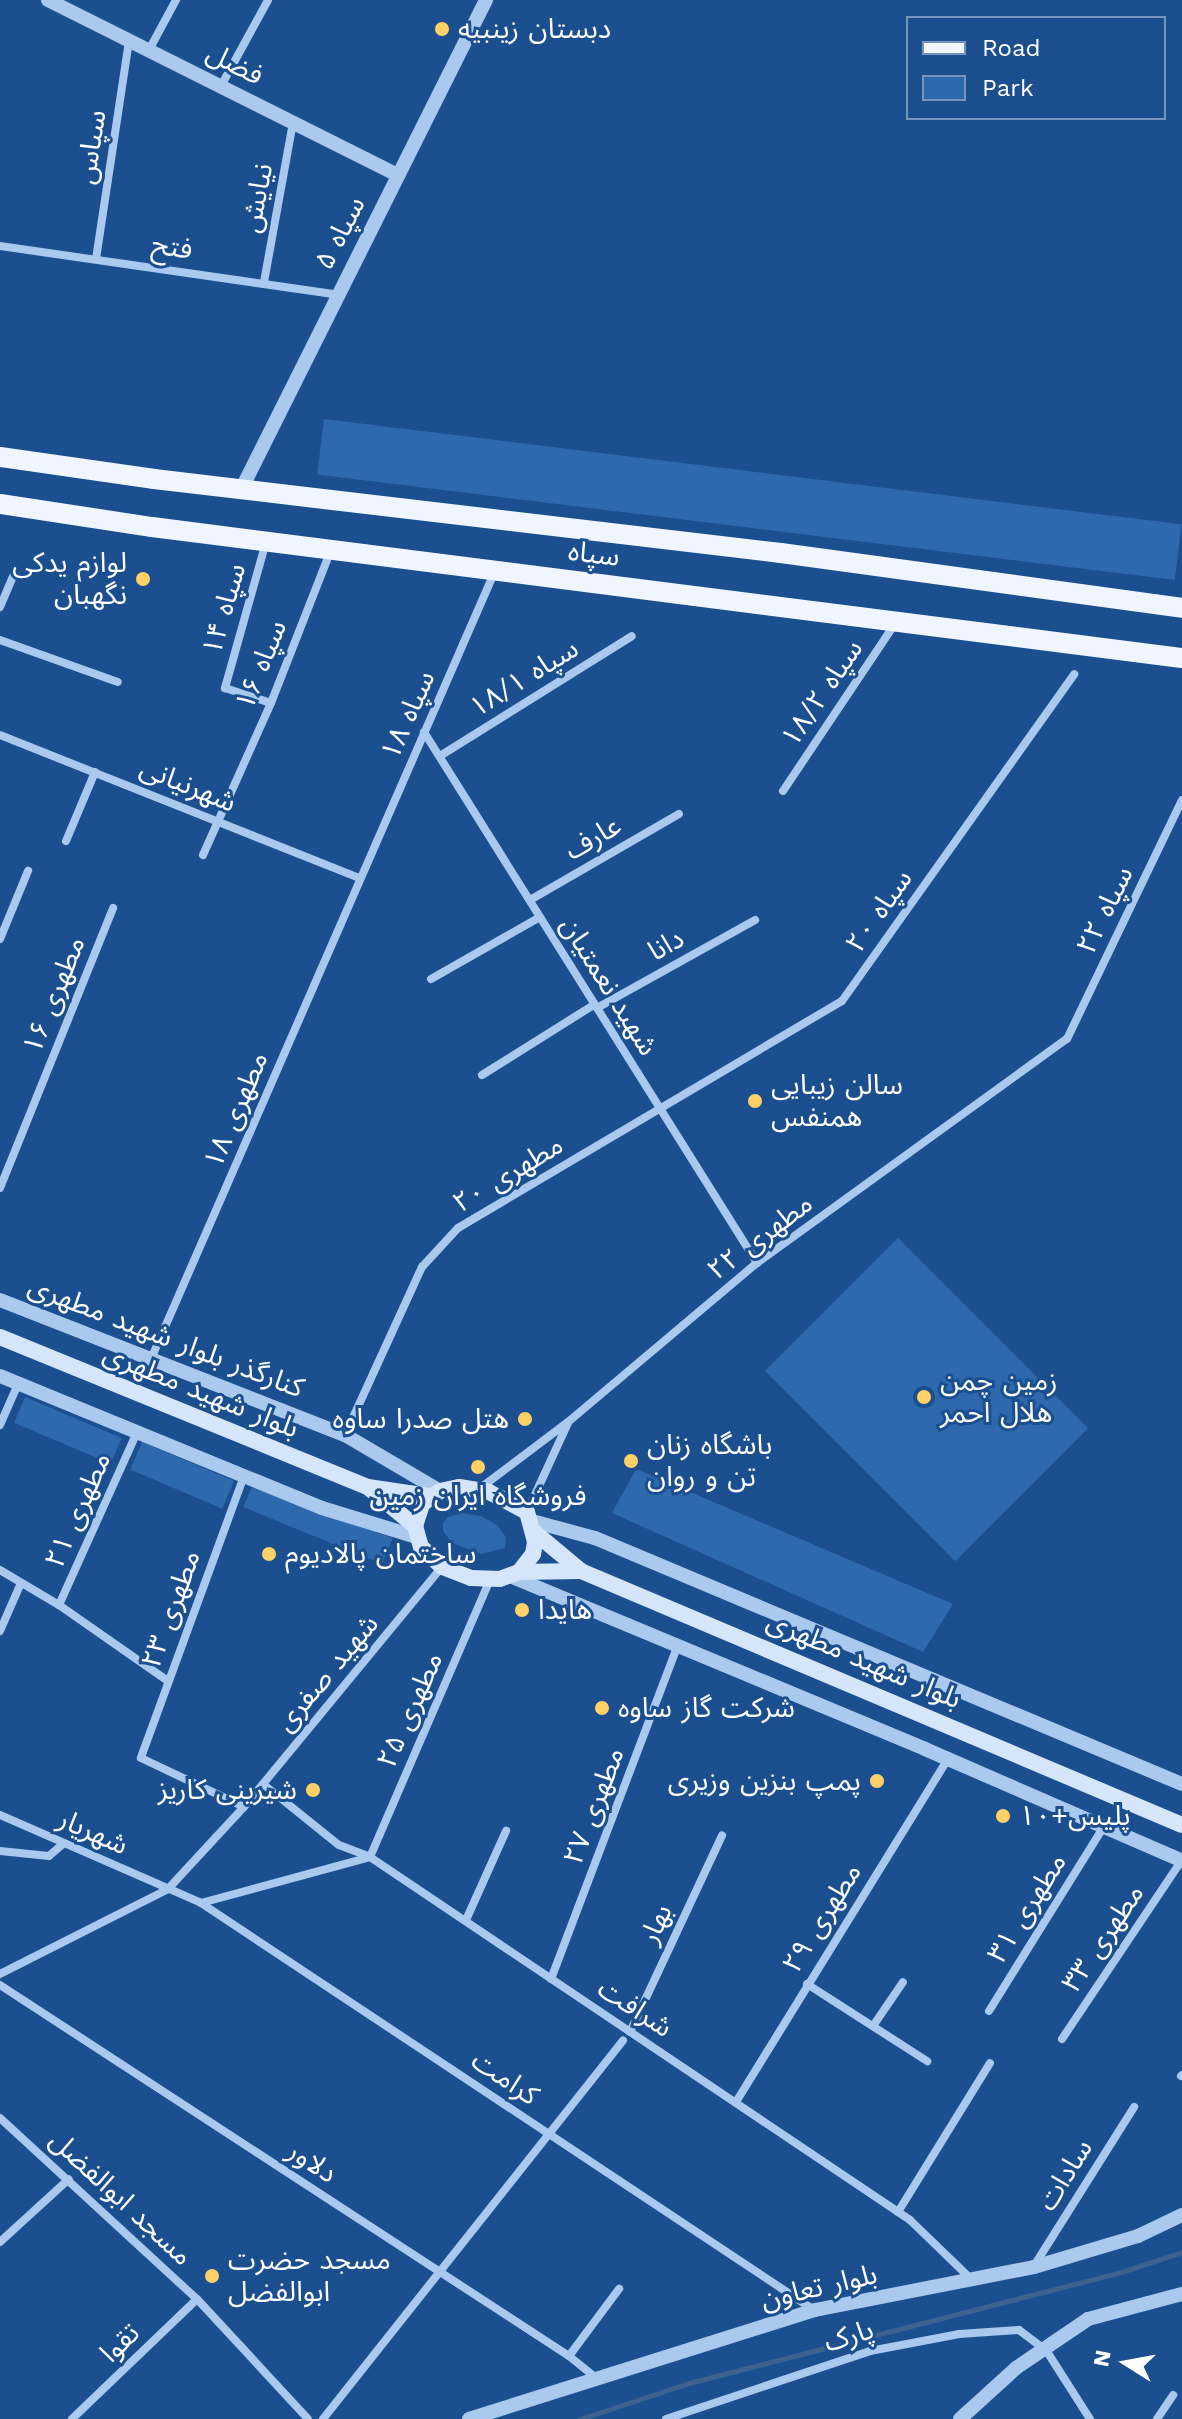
<!DOCTYPE html>
<html>
<head>
<meta charset="utf-8">
<style>
  body { margin:0 }
  #map { position:relative; width:1182px; height:2419px; overflow:hidden; background:#1b4f8f; font-family:"Work Sans","Noto Sans Arabic",sans-serif }
  div>[style] { position:absolute }
  .green>* { inset:0; background:#2e69ad; transform-origin:0 0 }
  .stream>* { height:5px; margin:-2.5px; padding:0 2.5px; transform-origin:2.5px; border-radius:2.5px; background:#3c6290 }
  .minor>* { height:8px; margin:-4px; padding:0 4px; transform-origin:4px; border-radius:4px; background:#a9c9ee }
  .tertiary>* { height:14px; margin:-7px; padding:0 7px; transform-origin:7px; border-radius:7px; background:#a9c9ee }
  .secondary>* { height:16px; margin:-8px; padding:0 8px; transform-origin:8px; border-radius:8px; background:#d6e6fa }
  .primary>* { height:20px; margin:-10px; padding:0 10px; transform-origin:10px; border-radius:10px; background:#f0f6ff }
  .dots>* { width:22px; height:22px; translate:-50% -50%; box-sizing:border-box; border:4px solid #1b4f8f; border-radius:50% }
  span { translate:-50% -50%; white-space:nowrap; text-align:center; line-height:1.15; -webkit-text-stroke:6px #1b4f8f; paint-order:stroke }
  .poi-label { font-size:28px; color:#fff }
  .left { translate:0 -50%; text-align:left }
  .right { translate:-100% -50%; text-align:right }
  .street-label { font-size:28px; color:#fff }
  .legend { position:absolute; left:906px; top:16px; width:260px; height:104px; box-sizing:border-box; background:#1b4f8f; border:2px solid #7695bc; margin:0; padding:10px 14px; list-style:none; font-size:24px; color:#fff }
  .legend li { display:flex; align-items:center; gap:16px; height:40px }
  .legend b { width:40px; border:2px solid #7695bc }
  .north { position:absolute; left:1086px; top:2323px; width:80px; height:80px; -webkit-text-stroke:6px #1b4f8f; paint-order:stroke; rotate:281deg; font-size:22px; font-weight:700; line-height:32px; text-align:center; color:#fff }
  .north::after { content:''; display:block; margin:auto; width:28px; height:36px; background:#fff; clip-path:polygon(50% 0,100% 100%,50% 72%,0 100%) }
</style>
</head>
<body>
<div id="map">
  <div class="green">
    <div style="left:324px;top:419px;width:864px;height:56px;rotate:7deg"></div>
    <div style="left:898px;top:1238px;width:269px;height:188px;rotate:45deg"></div>
    <div style="left:25px;top:1397px;width:105px;height:28px;rotate:23deg"></div>
    <div style="left:142px;top:1442px;width:100px;height:30px;rotate:23deg"></div>
    <div style="clip-path:polygon(636px 1469px,953px 1604px,923px 1652px,612px 1513px)"></div>
    <div style="clip-path:polygon(252px 1487px,393px 1538px,382px 1564px,243px 1507px)"></div>
    <div style="clip-path:polygon(462px 1513px,481px 1516px,497px 1525px,506px 1537px,505px 1548px,481px 1554px,452px 1543px,443px 1531px,443px 1523px,448px 1517px)"></div>
  </div>
  <div class="stream">
    <div style="left:580px;top:2419px;width:115px;rotate:-18.3deg"></div>
    <div style="left:689px;top:2383px;width:449px;rotate:-14.4deg"></div>
    <div style="left:1124px;top:2271px;width:61px;rotate:-18.1deg"></div>
  </div>
  <div class="minor">
    <div style="left:149px;top:50px;width:57px;rotate:-61.6deg"></div>
    <div style="left:221px;top:86px;width:98px;rotate:-61.3deg"></div>
    <div style="left:0;top:246px;width:342px;rotate:8.2deg"></div>
    <div style="left:96px;top:259px;width:221px;rotate:-81.4deg"></div>
    <div style="left:264px;top:282px;width:162px;rotate:-79.7deg"></div>
    <div style="left:266px;top:542px;width:152px;rotate:105.7deg"></div>
    <div style="left:225px;top:688px;width:48px;rotate:18.1deg"></div>
    <div style="left:0;top:607px;width:33px;rotate:-67deg"></div>
    <div style="left:0;top:640px;width:125px;rotate:19.6deg"></div>
    <div style="left:424px;top:732px;width:627px;rotate:57.91deg"></div>
    <div style="left:0;top:735px;width:387px;rotate:21.7deg"></div>
    <div style="left:440px;top:756px;width:226px;rotate:-32deg"></div>
    <div style="left:783px;top:791px;width:200px;rotate:-56.2deg"></div>
    <div style="left:66px;top:841px;width:75px;rotate:-67.2deg"></div>
    <div style="left:203px;top:855px;width:167px;rotate:-65.9deg"></div>
    <div style="left:271px;top:703px;width:164px;rotate:-68.6deg"></div>
    <div style="left:530px;top:900px;width:172px;rotate:-30deg"></div>
    <div style="left:0;top:939px;width:74px;rotate:-67.6deg"></div>
    <div style="left:431px;top:979px;width:125px;rotate:-29.6deg"></div>
    <div style="left:597px;top:1008px;width:181px;rotate:-29.1deg"></div>
    <div style="left:482px;top:1075px;width:133px;rotate:-32.1deg"></div>
    <div style="left:0;top:1188px;width:302px;rotate:-68deg"></div>
    <div style="left:151px;top:1359px;width:860px;rotate:-66.42deg"></div>
    <div style="left:0;top:1425px;width:45px;rotate:-66.3deg"></div>
    <div style="left:345px;top:1435px;width:185px;rotate:-65.4deg"></div>
    <div style="left:422px;top:1267px;width:53px;rotate:-47.3deg"></div>
    <div style="left:458px;top:1228px;width:446px;rotate:-30.6deg"></div>
    <div style="left:842px;top:1001px;width:401px;rotate:-54.6deg"></div>
    <div style="left:244px;top:1476px;width:300px;rotate:110.1deg"></div>
    <div style="left:141px;top:1758px;width:114px;rotate:25.4deg"></div>
    <div style="left:479px;top:1489px;width:111px;rotate:-37deg"></div>
    <div style="left:568px;top:1422px;width:247px;rotate:-40.1deg"></div>
    <div style="left:757px;top:1263px;width:382px;rotate:-35.9deg"></div>
    <div style="left:1067px;top:1039px;width:265px;rotate:-64.3deg"></div>
    <div style="left:527px;top:1512px;width:98px;rotate:-65.3deg"></div>
    <div style="left:0;top:1570px;width:69px;rotate:30.7deg"></div>
    <div style="left:59px;top:1605px;width:133px;rotate:34.9deg"></div>
    <div style="left:59px;top:1605px;width:190px;rotate:-65.7deg"></div>
    <div style="left:0;top:1631px;width:52px;rotate:-66.4deg"></div>
    <div style="left:263px;top:1784px;width:97px;rotate:38.8deg"></div>
    <div style="left:339px;top:1845px;width:33px;rotate:21deg"></div>
    <div style="left:370px;top:1857px;width:651px;rotate:33.91deg"></div>
    <div style="left:910px;top:2220px;width:88px;rotate:44.1deg"></div>
    <div style="left:0;top:1815px;width:219px;rotate:23.6deg"></div>
    <div style="left:201px;top:1903px;width:736px;rotate:33.58deg"></div>
    <div style="left:0;top:1851px;width:49px;rotate:5.8deg"></div>
    <div style="left:49px;top:1856px;width:18px;rotate:-41deg"></div>
    <div style="left:201px;top:1903px;width:175px;rotate:-15.2deg"></div>
    <div style="left:370px;top:1857px;width:302px;rotate:-66.6deg"></div>
    <div style="left:466px;top:1920px;width:98px;rotate:-65.8deg"></div>
    <div style="left:0;top:1974px;width:188px;rotate:-26.8deg"></div>
    <div style="left:168px;top:1889px;width:112px;rotate:-47.2deg"></div>
    <div style="left:244px;top:1807px;width:311px;rotate:-50.5deg"></div>
    <div style="left:551px;top:1979px;width:354px;rotate:-69.2deg"></div>
    <div style="left:807px;top:1984px;width:143px;rotate:32.7deg"></div>
    <div style="left:0;top:1985px;width:679px;rotate:33.11deg"></div>
    <div style="left:569px;top:2356px;width:36px;rotate:39deg"></div>
    <div style="left:989px;top:2011px;width:216px;rotate:-58.1deg"></div>
    <div style="left:873px;top:2026px;width:53px;rotate:-55.7deg"></div>
    <div style="left:630px;top:2032px;width:217px;rotate:-64.9deg"></div>
    <div style="left:1062px;top:2039px;width:214px;rotate:-56.2deg"></div>
    <div style="left:1181px;top:2076px;width:1px;rotate:-45deg"></div>
    <div style="left:736px;top:2102px;width:403px;rotate:-58.3deg"></div>
    <div style="left:0;top:2118px;width:268px;rotate:42.6deg"></div>
    <div style="left:197px;top:2299px;width:163px;rotate:47.2deg"></div>
    <div style="left:898px;top:2212px;width:175px;rotate:-58.3deg"></div>
    <div style="left:0;top:2242px;width:93px;rotate:-42.4deg"></div>
    <div style="left:1034px;top:2266px;width:188px;rotate:-57.8deg"></div>
    <div style="left:569px;top:2356px;width:84px;rotate:-53.3deg"></div>
    <div style="left:72px;top:2419px;width:173px;rotate:-43.8deg"></div>
    <div style="left:323px;top:2419px;width:483px;rotate:-51.6deg"></div>
    <div style="left:666px;top:2419px;width:215px;rotate:-18.4deg"></div>
    <div style="left:870px;top:2351px;width:91px;rotate:-10.8deg"></div>
    <div style="left:959px;top:2334px;width:60px;rotate:-3.8deg"></div>
    <div style="left:1019px;top:2330px;width:34px;rotate:37deg"></div>
    <div style="left:1046px;top:2350px;width:82px;rotate:57.5deg"></div>
    <div style="left:1157px;top:2419px;width:29px;rotate:-56deg"></div>
  </div>
  <div class="tertiary">
    <div style="left:48px;top:0;width:391px;rotate:26.6deg"></div>
    <div style="left:241px;top:490px;width:548px;rotate:-63.43deg"></div>
    <div style="left:0;top:1300px;width:370px;rotate:21.4deg"></div>
    <div style="left:345px;top:1435px;width:110px;rotate:30.5deg"></div>
    <div style="left:0;top:1376px;width:348px;rotate:22.3deg"></div>
    <div style="left:322px;top:1508px;width:99px;rotate:17deg"></div>
    <div style="left:532px;top:1521px;width:65px;rotate:15.1deg"></div>
    <div style="left:595px;top:1538px;width:636px;rotate:22.74deg"></div>
    <div style="left:510px;top:1576px;width:450px;rotate:22.6deg"></div>
    <div style="left:925px;top:1749px;width:280px;rotate:23.5deg"></div>
    <div style="left:469px;top:2419px;width:363px;rotate:-17.5deg"></div>
    <div style="left:815px;top:2310px;width:223px;rotate:-11.1deg"></div>
    <div style="left:1034px;top:2267px;width:109px;rotate:-16.6deg"></div>
    <div style="left:1138px;top:2236px;width:49px;rotate:-25.5deg"></div>
    <div style="left:960px;top:2419px;width:76px;rotate:-42.3deg"></div>
    <div style="left:1016px;top:2368px;width:87px;rotate:-34.2deg"></div>
    <div style="left:1088px;top:2319px;width:97px;rotate:-14.9deg"></div>
  </div>
  <div class="secondary">
    <div style="left:0;top:1337px;width:397px;rotate:22.2deg"></div>
    <div style="left:368px;top:1487px;width:63px;rotate:8.3deg"></div>
    <div style="left:459px;top:1487px;width:30px;rotate:9deg"></div>
    <div style="left:489px;top:1492px;width:43px;rotate:27.8deg"></div>
    <div style="left:527px;top:1512px;width:31px;rotate:75deg"></div>
    <div style="left:535px;top:1542px;width:12px;rotate:99deg"></div>
    <div style="left:533px;top:1554px;width:23px;rotate:128deg"></div>
    <div style="left:519px;top:1572px;width:20px;rotate:160deg"></div>
    <div style="left:500px;top:1579px;width:29px;rotate:-178deg"></div>
    <div style="left:471px;top:1578px;width:31px;rotate:-159deg"></div>
    <div style="left:442px;top:1567px;width:29px;rotate:-136deg"></div>
    <div style="left:421px;top:1547px;width:22px;rotate:-106deg"></div>
    <div style="left:415px;top:1526px;width:23px;rotate:-72deg"></div>
    <div style="left:422px;top:1504px;width:22px;rotate:-36deg"></div>
    <div style="left:440px;top:1491px;width:19px;rotate:-12deg"></div>
    <div style="left:369px;top:1488px;width:60px;rotate:39.6deg"></div>
    <div style="left:533px;top:1531px;width:62px;rotate:39.8deg"></div>
    <div style="left:519px;top:1572px;width:62px;rotate:-0.9deg"></div>
    <div style="left:581px;top:1571px;width:652px;rotate:22.91deg"></div>
  </div>
  <div class="primary">
    <div style="left:0;top:457px;width:156px;rotate:8.1deg"></div>
    <div style="left:154px;top:479px;width:631px;rotate:6.73deg"></div>
    <div style="left:781px;top:553px;width:405px;rotate:7.8deg"></div>
    <div style="left:0;top:504px;width:154px;rotate:8.6deg"></div>
    <div style="left:152px;top:527px;width:1038px;rotate:7.25deg"></div>
  </div>
  <div class="dots">
    <div style="left:442px;top:29px;background:#ffd166"></div>
    <div style="left:143px;top:579px;background:#ffd166"></div>
    <div style="left:755px;top:1101px;background:#ffd166"></div>
    <div style="left:924px;top:1397px;background:#ffd166"></div>
    <div style="left:525px;top:1419px;background:#ffd166"></div>
    <div style="left:631px;top:1461px;background:#ffd166"></div>
    <div style="left:478px;top:1467px;background:#ffd166"></div>
    <div style="left:269px;top:1554px;background:#ffd166"></div>
    <div style="left:522px;top:1610px;background:#ffd166"></div>
    <div style="left:602px;top:1708px;background:#ffd166"></div>
    <div style="left:877px;top:1781px;background:#ffd166"></div>
    <div style="left:313px;top:1790px;background:#ffd166"></div>
    <div style="left:1003px;top:1816px;background:#ffd166"></div>
    <div style="left:212px;top:2276px;background:#ffd166"></div>
  </div>
  <div class="poi-label">
    <span class="left" style="left:458px;top:29px">دبستان زینبیه</span>
    <span class="right" style="left:127px;top:579px">لوازم یدکی<br>نگهبان</span>
    <span class="left" style="left:771px;top:1101px">سالن زيبايى<br>همنفس</span>
    <span class="left" style="left:940px;top:1397px">زمین چمن<br>هلال احمر</span>
    <span class="right" style="left:509px;top:1419px">هتل صدرا ساوه</span>
    <span class="left" style="left:647px;top:1461px">باشگاه زنان<br>تن و روان</span>
    <span style="left:478px;top:1496px">فروشگاه ایران زمین</span>
    <span class="left" style="left:285px;top:1554px">ساختمان پالادیوم</span>
    <span class="left" style="left:538px;top:1610px">هایدا</span>
    <span class="left" style="left:618px;top:1708px">شرکت گاز ساوه</span>
    <span class="right" style="left:861px;top:1781px">پمپ بنزین وزیری</span>
    <span class="right" style="left:297px;top:1790px">شیرینی کاریز</span>
    <span class="left" style="left:1019px;top:1816px">پلیس+۱۰</span>
    <span class="left" style="left:228px;top:2276px">مسجد حضرت<br>ابوالفضل</span>
  </div>
  <div class="street-label">
    <span style="left:235px;top:64px;rotate:27deg">فضل</span>
    <span style="left:91px;top:147px;rotate:-81deg">سپاس</span>
    <span style="left:257px;top:198px;rotate:-79deg">نیایش</span>
    <span style="left:340px;top:233px;rotate:-63deg">سپاه ۵</span>
    <span style="left:172px;top:247px;rotate:8deg">فتح</span>
    <span style="left:594px;top:554px;rotate:7deg">سپاه</span>
    <span style="left:224px;top:609px;rotate:-74deg">سپاه ۱۴</span>
    <span style="left:261px;top:665px;rotate:-68deg">سپاه ۱۶</span>
    <span style="left:524px;top:678px;rotate:-32deg">سپاه ۱۸/۱</span>
    <span style="left:822px;top:693px;rotate:-56deg">سپاه ۱۸/۲</span>
    <span style="left:408px;top:715px;rotate:-66deg">سپاه ۱۸</span>
    <span style="left:188px;top:785px;rotate:22deg">شهرنیانی</span>
    <span style="left:593px;top:838px;rotate:-30deg">عارف</span>
    <span style="left:1105px;top:910px;rotate:-64deg">سپاه ۲۲</span>
    <span style="left:879px;top:911px;rotate:-55deg">سپاه ۲۰</span>
    <span style="left:666px;top:945px;rotate:-29deg">دانا</span>
    <span style="left:609px;top:986px;rotate:58deg">شهید نعمتیان</span>
    <span style="left:54px;top:995px;rotate:-68deg">مطهری ۱۶</span>
    <span style="left:236px;top:1110px;rotate:-67deg">مطهری ۱۸</span>
    <span style="left:508px;top:1174px;rotate:-31deg">مطهری ۲۰</span>
    <span style="left:760px;top:1237px;rotate:-37deg">مطهری ۲۲</span>
    <span style="left:166px;top:1337px;rotate:21deg">کنارگذر بلوار شهید مطهری</span>
    <span style="left:201px;top:1391px;rotate:22deg">بلوار شهید مطهری</span>
    <span style="left:78px;top:1510px;rotate:-66deg">مطهری ۲۱</span>
    <span style="left:171px;top:1609px;rotate:-70deg">مطهری ۲۳</span>
    <span style="left:864px;top:1660px;rotate:23deg">بلوار شهید مطهری</span>
    <span style="left:327px;top:1673px;rotate:-50deg">شهید صفری</span>
    <span style="left:410px;top:1710px;rotate:-66deg">مطهری ۲۵</span>
    <span style="left:594px;top:1806px;rotate:-69deg">مطهری ۲۷</span>
    <span style="left:93px;top:1832px;rotate:24deg">شهریار</span>
    <span style="left:1027px;top:1908px;rotate:-58deg">مطهری ۳۱</span>
    <span style="left:822px;top:1918px;rotate:-58deg">مطهری ۲۹</span>
    <span style="left:656px;top:1924px;rotate:-65deg">بهار</span>
    <span style="left:1103px;top:1938px;rotate:-56deg">مطهری ۳۳</span>
    <span style="left:635px;top:2008px;rotate:33deg">شرافت</span>
    <span style="left:505px;top:2078px;rotate:34deg">کرامت</span>
    <span style="left:312px;top:2162px;rotate:33deg">دلاور</span>
    <span style="left:1065px;top:2175px;rotate:-58deg">سادات</span>
    <span style="left:121px;top:2198px;rotate:43deg">مسجد ابوالفضل</span>
    <span style="left:819px;top:2287px;rotate:-13deg">بلوار تعاون</span>
    <span style="left:849px;top:2336px;rotate:-17deg">پارک</span>
    <span style="left:120px;top:2343px;rotate:-44deg">تقوا</span>
  </div>
  <ul class="legend">
  <li><b style="height:10px;background:#f0f6ff"></b>Road</li>
  <li><b style="height:22px;background:#2e69ad"></b>Park</li>
  </ul>
  <div class="north">N</div>
</div>
</body>
</html>
